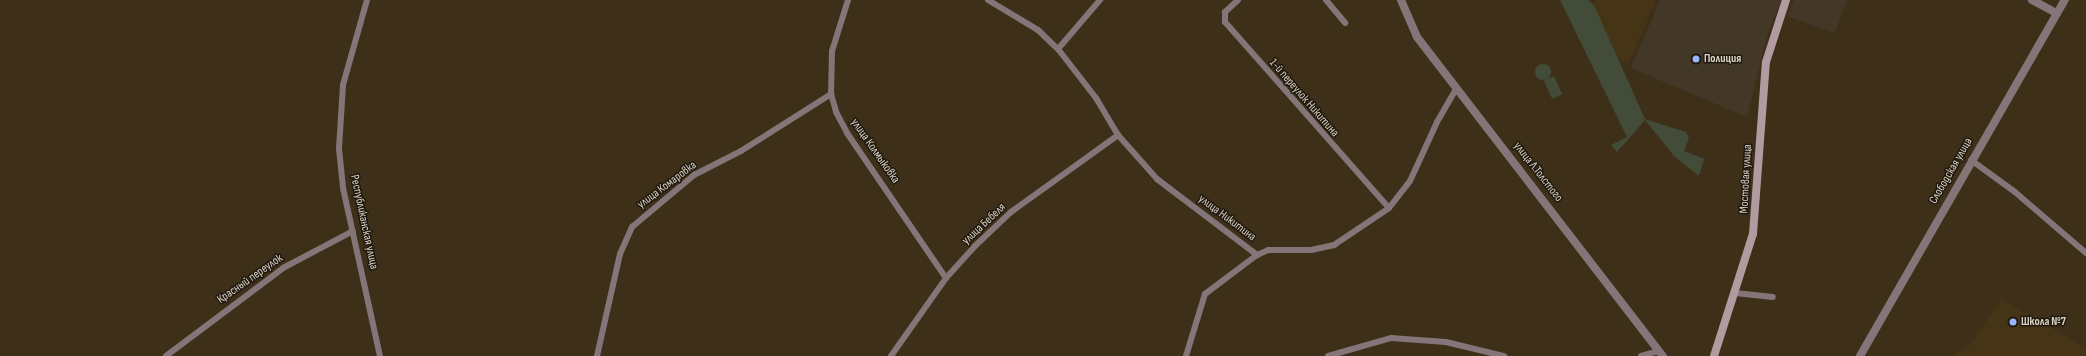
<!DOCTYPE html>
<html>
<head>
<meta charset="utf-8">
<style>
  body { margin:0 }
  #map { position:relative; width:2086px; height:356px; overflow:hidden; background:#3e2f19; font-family:"Sofia Sans Condensed",sans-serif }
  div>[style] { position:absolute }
  .commercial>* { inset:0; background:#433828 }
  .built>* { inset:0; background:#463416 }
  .green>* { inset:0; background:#424c38; transform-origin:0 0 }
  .round { border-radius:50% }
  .minor>* { height:6px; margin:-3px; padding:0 3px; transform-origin:3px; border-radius:3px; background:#847579 }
  .tertiary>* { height:8px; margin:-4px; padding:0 4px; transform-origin:4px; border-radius:4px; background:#847579 }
  .secondary>* { height:8px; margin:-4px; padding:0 4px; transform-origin:4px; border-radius:4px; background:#b29ba0 }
  .dots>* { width:11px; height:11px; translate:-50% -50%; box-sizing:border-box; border:2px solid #1f190f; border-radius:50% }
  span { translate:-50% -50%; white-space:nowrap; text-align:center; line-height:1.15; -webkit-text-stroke:3px #1f190f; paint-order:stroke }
  .poi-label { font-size:12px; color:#dad1c4; font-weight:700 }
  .left { translate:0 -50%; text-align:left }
  .street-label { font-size:12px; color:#dad1c4 }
</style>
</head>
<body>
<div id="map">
  <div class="commercial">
    <div style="clip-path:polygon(1660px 0,1781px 0,1767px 35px,1747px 117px,1631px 68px)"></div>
    <div style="clip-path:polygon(1794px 0,1847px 0,1835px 33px,1787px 16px)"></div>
  </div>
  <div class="built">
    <div style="clip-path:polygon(1596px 0,1656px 0,1629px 63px,1615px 57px,1594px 5px)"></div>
    <div style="clip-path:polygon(2001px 299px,2086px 348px,2086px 356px,1952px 356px,1970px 345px)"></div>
  </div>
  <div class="green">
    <div style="clip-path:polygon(1560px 0,1588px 0,1594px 5px,1645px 119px,1686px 132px,1689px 138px,1684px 151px,1704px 159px,1699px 176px,1674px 156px,1645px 120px,1617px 152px,1611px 145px,1627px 137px)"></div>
    <div class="round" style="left:1535px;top:64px;width:16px;height:16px"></div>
    <div style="left:1554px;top:76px;width:20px;height:11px;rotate:66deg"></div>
  </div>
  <div class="minor">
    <div style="left:367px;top:0;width:88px;rotate:105.8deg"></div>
    <div style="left:343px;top:85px;width:64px;rotate:93.6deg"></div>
    <div style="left:339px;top:149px;width:39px;rotate:84deg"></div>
    <div style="left:343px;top:188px;width:172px;rotate:77.6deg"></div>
    <div style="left:848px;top:0;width:53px;rotate:107.4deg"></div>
    <div style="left:832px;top:51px;width:43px;rotate:91.3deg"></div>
    <div style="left:831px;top:94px;width:19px;rotate:74deg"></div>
    <div style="left:836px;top:112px;width:24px;rotate:62deg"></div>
    <div style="left:847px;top:133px;width:176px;rotate:55.7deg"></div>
    <div style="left:988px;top:0;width:58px;rotate:31deg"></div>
    <div style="left:1038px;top:30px;width:28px;rotate:44deg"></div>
    <div style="left:1058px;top:49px;width:62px;rotate:52.2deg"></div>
    <div style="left:1096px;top:98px;width:43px;rotate:59.3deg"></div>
    <div style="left:1118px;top:135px;width:59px;rotate:48.4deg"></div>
    <div style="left:1157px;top:179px;width:126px;rotate:37.2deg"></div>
    <div style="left:1257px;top:255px;width:12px;rotate:-24deg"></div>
    <div style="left:1268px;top:250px;width:43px"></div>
    <div style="left:1311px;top:250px;width:24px;rotate:-12deg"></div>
    <div style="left:1334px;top:245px;width:66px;rotate:-33.9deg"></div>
    <div style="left:1389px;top:208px;width:34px;rotate:-52deg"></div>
    <div style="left:1410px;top:181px;width:65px;rotate:-65.4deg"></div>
    <div style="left:1437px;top:122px;width:39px;rotate:-60deg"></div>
    <div style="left:1238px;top:0;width:18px;rotate:137deg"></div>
    <div style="left:1225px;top:12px;width:10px;rotate:90deg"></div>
    <div style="left:1225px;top:22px;width:248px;rotate:48.6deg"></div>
    <div style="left:1326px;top:0;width:30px;rotate:50deg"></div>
    <div style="left:1058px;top:49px;width:65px;rotate:-49.4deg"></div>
    <div style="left:1971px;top:160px;width:54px;rotate:36deg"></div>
    <div style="left:2015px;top:192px;width:94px;rotate:40.7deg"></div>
    <div style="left:1735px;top:293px;width:38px;rotate:6deg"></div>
    <div style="left:166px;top:356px;width:146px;rotate:-36.9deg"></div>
    <div style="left:283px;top:268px;width:79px;rotate:-27.9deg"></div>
    <div style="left:597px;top:356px;width:105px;rotate:-77.3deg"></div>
    <div style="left:620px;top:254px;width:30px;rotate:-66deg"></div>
    <div style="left:632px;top:227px;width:81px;rotate:-40deg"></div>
    <div style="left:694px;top:175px;width:53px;rotate:-27.1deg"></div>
    <div style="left:741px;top:151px;width:107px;rotate:-32.3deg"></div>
    <div style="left:891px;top:356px;width:95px;rotate:-54.8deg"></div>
    <div style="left:946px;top:278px;width:43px;rotate:-47.8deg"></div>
    <div style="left:975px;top:246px;width:50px;rotate:-43.4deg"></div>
    <div style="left:1011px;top:212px;width:132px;rotate:-35.7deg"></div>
    <div style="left:1186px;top:356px;width:65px;rotate:-73deg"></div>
    <div style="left:1205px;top:294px;width:65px;rotate:-36.9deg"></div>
    <div style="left:1328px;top:356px;width:66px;rotate:-15.9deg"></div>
    <div style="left:1391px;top:338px;width:55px;rotate:4.2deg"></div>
    <div style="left:1446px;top:342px;width:60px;rotate:13.6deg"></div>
    <div style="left:1641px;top:356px;width:19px;rotate:-16deg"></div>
  </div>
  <div class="tertiary">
    <div style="left:1401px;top:0;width:40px;rotate:66.6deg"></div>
    <div style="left:1417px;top:37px;width:403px;rotate:52.4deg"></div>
    <div style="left:2032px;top:0;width:27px;rotate:28deg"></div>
    <div style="left:1860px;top:356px;width:411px;rotate:-60.1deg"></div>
  </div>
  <div class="secondary">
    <div style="left:1714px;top:356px;width:128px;rotate:-72.3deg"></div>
    <div style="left:1753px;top:234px;width:172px;rotate:-85.7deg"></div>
    <div style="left:1766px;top:62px;width:65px;rotate:-72.1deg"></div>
  </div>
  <div class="dots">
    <div style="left:1696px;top:59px;background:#9ab5fd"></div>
    <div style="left:2013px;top:322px;background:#9ab5fd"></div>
  </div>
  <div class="poi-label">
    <span class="left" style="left:1704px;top:59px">Полиция</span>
    <span class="left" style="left:2021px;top:322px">Школа №7</span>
  </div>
  <div class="street-label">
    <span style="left:1304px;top:98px;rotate:49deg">1-й переулок Никитина</span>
    <span style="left:875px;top:151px;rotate:55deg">улица Колмыковка</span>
    <span style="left:1951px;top:171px;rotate:-60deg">Слободская улица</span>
    <span style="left:1538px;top:172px;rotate:52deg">улица Л.Толстого</span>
    <span style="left:1746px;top:179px;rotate:-87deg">Мостовая улица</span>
    <span style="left:667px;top:185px;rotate:-37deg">улица Комаровка</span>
    <span style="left:1227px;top:218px;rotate:37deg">улица Никитина</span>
    <span style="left:364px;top:222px;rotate:78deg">Республиканская улица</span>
    <span style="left:984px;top:224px;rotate:-43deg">улица Бебеля</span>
    <span style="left:250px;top:279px;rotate:-35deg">Красный переулок</span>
  </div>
</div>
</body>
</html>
